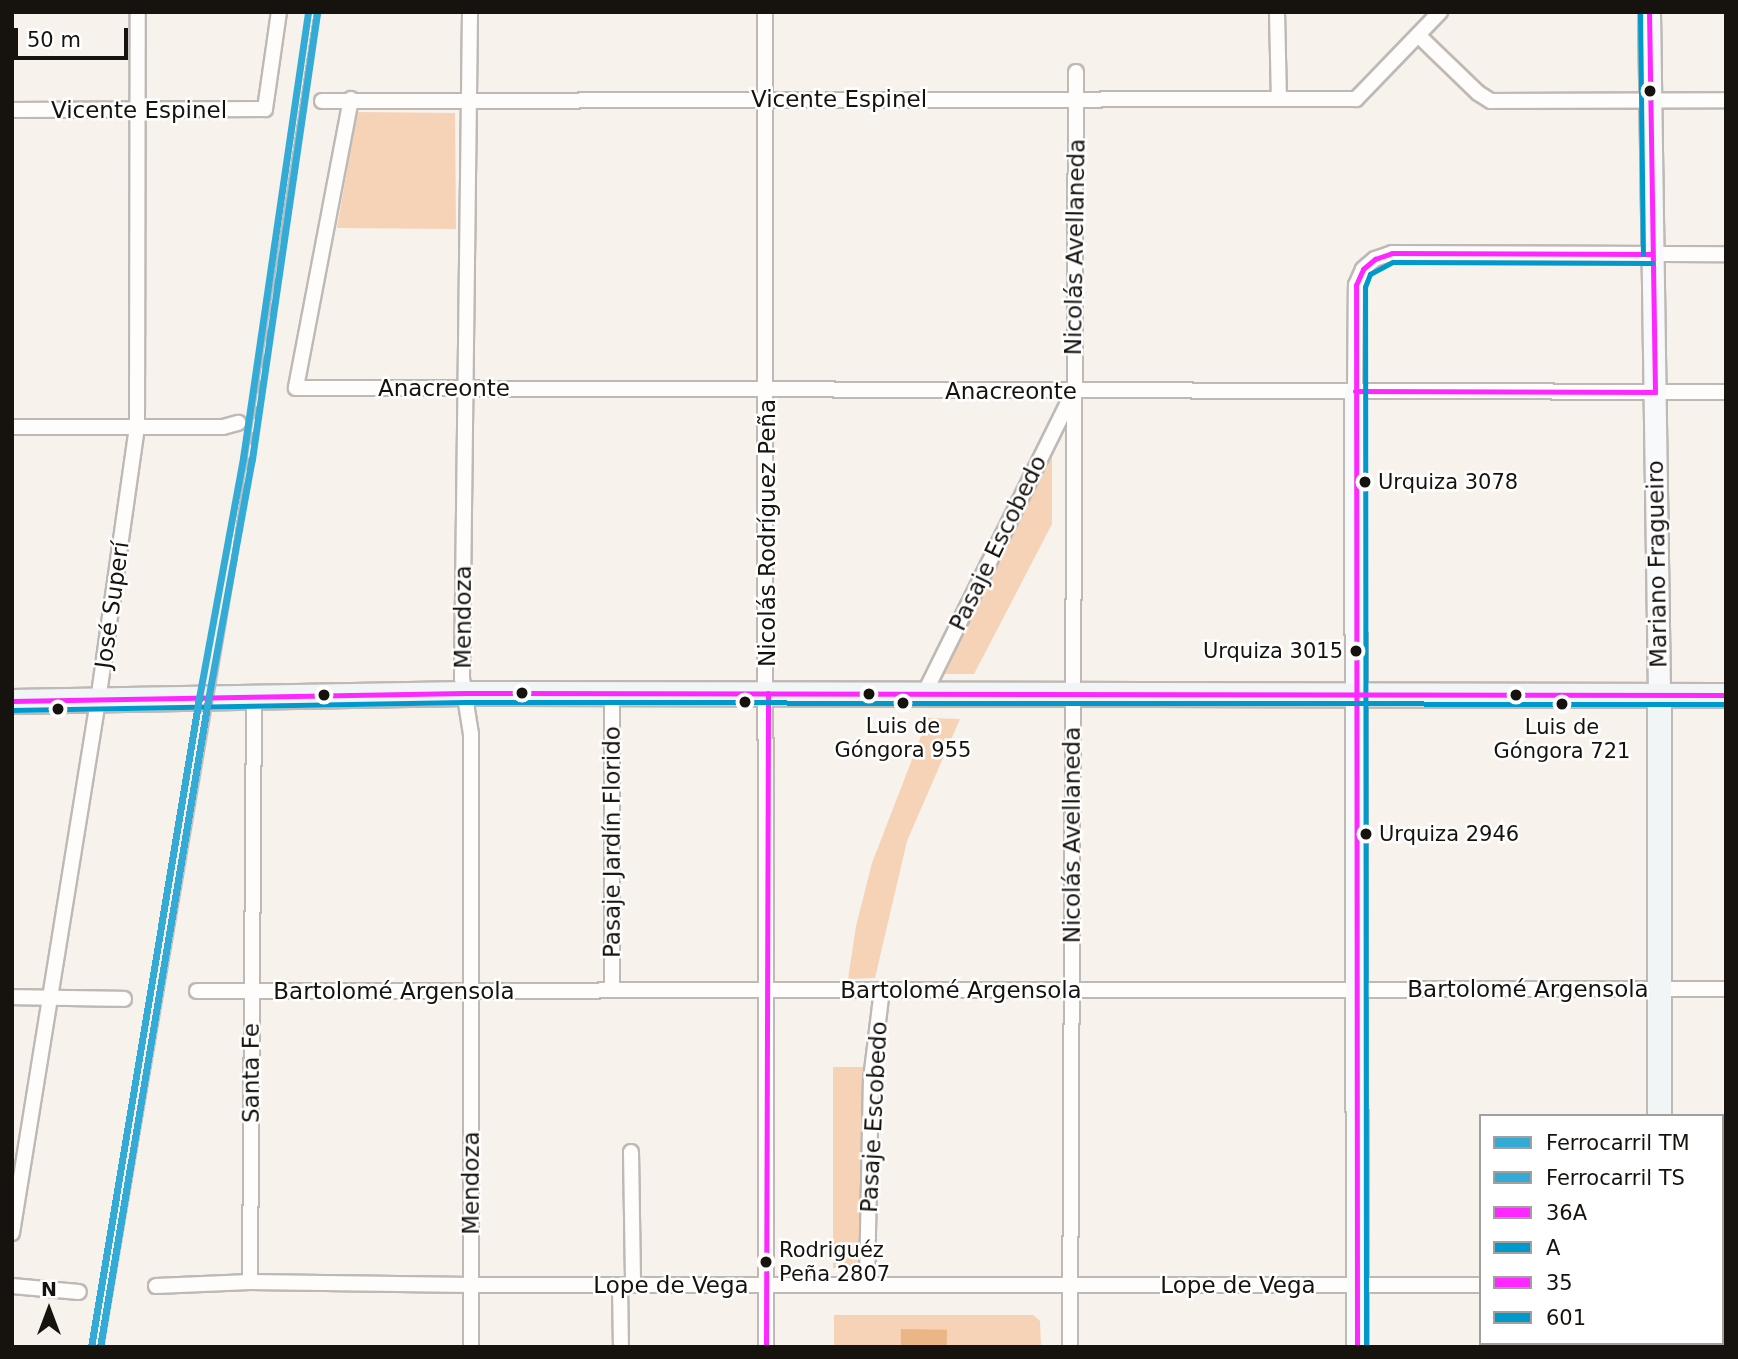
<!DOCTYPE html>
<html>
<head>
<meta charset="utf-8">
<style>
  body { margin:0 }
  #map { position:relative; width:1738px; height:1359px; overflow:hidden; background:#f8f2ec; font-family:"DejaVu Sans",sans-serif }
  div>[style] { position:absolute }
  .green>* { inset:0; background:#f6d3b6; transform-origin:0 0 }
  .water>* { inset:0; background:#ebb686; transform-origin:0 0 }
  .roads { filter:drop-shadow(2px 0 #beb9b5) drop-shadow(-2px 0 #beb9b5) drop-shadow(0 2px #beb9b5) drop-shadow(0 -2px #beb9b5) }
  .street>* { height:14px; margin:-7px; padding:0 7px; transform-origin:7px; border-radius:7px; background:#fefdfc }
  .secondary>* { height:21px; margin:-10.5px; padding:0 10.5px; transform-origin:10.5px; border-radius:10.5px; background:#f8f9fa }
  .primary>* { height:23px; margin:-11.5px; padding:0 11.5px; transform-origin:11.5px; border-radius:11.5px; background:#f1f5f6 }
  .rail>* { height:7px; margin-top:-3.5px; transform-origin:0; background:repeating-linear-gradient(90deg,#fff 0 13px,#bfbebc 0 26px); box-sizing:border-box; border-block:2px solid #bfbebc }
  .bus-1>* { height:5px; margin:-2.5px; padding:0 2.5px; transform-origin:2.5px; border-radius:2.5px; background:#fe27ff }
  .bus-2>* { height:5px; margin:-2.5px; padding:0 2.5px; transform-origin:2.5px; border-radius:2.5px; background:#0099cb }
  .bus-3>* { height:5px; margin:-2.5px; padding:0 2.5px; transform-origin:2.5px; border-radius:2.5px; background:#fe27ff }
  .bus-4>* { height:5px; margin:-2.5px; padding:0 2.5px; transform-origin:2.5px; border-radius:2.5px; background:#0099cb }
  .rail-1>* { height:7px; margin:-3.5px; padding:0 3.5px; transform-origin:3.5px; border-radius:3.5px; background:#34aad7 }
  .rail-2>* { height:7px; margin:-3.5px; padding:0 3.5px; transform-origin:3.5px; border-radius:3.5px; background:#34aad7 }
  .dots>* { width:19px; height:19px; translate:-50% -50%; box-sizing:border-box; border:4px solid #fff; border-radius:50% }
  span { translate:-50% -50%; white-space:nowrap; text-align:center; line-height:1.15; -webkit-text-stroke:5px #fff; paint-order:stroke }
  .bus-label { font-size:21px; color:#16120e }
  .left { translate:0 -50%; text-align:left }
  .right { translate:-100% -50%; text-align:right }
  .street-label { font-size:23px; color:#16120e }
  .frame { position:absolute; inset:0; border:14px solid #16120e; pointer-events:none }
  .legend { position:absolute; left:1479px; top:1114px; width:245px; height:231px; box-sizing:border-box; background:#fff; border:2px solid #a2a09f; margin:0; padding:9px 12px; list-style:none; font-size:21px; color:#16120e }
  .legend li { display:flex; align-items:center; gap:14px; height:35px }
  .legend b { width:35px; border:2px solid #a2a09f }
  .north { position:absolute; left:14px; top:1275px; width:70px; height:70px; -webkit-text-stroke:5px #fff; paint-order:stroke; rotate:0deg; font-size:19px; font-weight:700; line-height:28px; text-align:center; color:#16120e }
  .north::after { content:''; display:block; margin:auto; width:24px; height:32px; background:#16120e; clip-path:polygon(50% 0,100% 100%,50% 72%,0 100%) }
  .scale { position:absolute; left:14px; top:28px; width:114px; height:32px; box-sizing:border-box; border:4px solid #16120e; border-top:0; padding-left:9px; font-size:21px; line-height:24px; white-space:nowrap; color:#16120e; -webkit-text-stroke:5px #fff; paint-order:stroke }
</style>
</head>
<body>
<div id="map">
  <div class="green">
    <div style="clip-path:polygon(357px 112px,455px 113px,456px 229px,337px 228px)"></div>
    <div style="clip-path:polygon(1052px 456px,1052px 524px,974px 674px,942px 674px)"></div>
    <div style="clip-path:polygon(928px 718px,960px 719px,907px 841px,875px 978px,848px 979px,856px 926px,872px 863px)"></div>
    <div style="left:833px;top:1067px;width:30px;height:201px"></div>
    <div style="clip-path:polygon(834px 1315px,1033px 1315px,1040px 1321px,1041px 1347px,834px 1347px)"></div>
  </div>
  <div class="water">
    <div style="left:901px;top:1329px;width:46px;height:18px;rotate:1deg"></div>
  </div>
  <div class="roads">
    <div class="street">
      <div style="left:470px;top:12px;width:666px;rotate:90.69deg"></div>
      <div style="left:462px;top:678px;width:57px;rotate:80.9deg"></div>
      <div style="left:471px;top:734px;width:613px;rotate:90deg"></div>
      <div style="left:765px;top:12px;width:1335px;rotate:89.96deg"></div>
      <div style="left:1277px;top:12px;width:87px;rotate:88.7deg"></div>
      <div style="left:1418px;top:35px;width:83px;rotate:44deg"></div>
      <div style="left:1478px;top:93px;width:15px;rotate:32deg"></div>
      <div style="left:1491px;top:101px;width:235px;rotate:-0.2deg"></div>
      <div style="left:351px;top:99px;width:294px;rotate:100.8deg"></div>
      <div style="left:296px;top:388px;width:1430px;rotate:0.16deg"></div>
      <div style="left:322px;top:101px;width:1034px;rotate:-0.11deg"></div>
      <div style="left:1356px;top:99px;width:121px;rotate:-46deg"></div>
      <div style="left:12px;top:110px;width:253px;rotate:-0.2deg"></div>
      <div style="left:265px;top:109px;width:98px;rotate:-81.8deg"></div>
      <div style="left:1355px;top:391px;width:106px;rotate:-89.5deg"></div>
      <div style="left:1356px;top:285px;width:17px;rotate:-66deg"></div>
      <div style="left:1363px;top:269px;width:16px;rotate:-40deg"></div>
      <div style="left:1375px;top:259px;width:18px;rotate:-19deg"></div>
      <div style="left:1392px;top:253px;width:334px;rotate:0.2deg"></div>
      <div style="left:12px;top:427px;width:211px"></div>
      <div style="left:223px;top:427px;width:16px;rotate:-15deg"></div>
      <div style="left:612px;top:693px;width:297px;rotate:90deg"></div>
      <div style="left:924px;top:694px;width:332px;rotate:-63.7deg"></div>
      <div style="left:197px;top:991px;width:1529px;rotate:-0.07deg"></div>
      <div style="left:12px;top:997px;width:112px;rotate:1deg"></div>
      <div style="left:631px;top:1152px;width:133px;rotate:89.1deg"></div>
      <div style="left:12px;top:1233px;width:539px;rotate:-80.82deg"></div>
      <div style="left:98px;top:701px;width:277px;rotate:-81.9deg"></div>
      <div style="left:137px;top:427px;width:415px;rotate:-89.9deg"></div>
      <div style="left:250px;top:1282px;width:587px;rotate:-89.61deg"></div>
      <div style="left:620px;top:1285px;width:62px;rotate:89.1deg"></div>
      <div style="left:867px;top:1285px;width:206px;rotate:-88.9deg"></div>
      <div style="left:871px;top:1079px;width:90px;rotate:-83deg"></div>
      <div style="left:1722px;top:1285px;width:4px"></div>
      <div style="left:12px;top:1286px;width:67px;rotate:5.1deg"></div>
      <div style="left:156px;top:1286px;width:94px;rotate:-2.4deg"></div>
      <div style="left:250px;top:1282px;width:221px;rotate:0.8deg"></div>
      <div style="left:471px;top:1285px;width:1010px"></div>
      <div style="left:1070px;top:1347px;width:1275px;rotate:-89.73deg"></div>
    </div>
    <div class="secondary">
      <div style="left:1649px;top:12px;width:683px;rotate:89.16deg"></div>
      <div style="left:1355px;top:391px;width:956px;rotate:89.88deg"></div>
    </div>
    <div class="primary">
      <div style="left:1659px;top:695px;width:421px;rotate:90deg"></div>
      <div style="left:12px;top:701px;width:453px;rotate:-1deg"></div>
      <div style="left:465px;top:693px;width:1261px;rotate:0.09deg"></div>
      <div style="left:1659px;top:1347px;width:4px;rotate:-90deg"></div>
    </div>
  </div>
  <div class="rail">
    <div style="left:101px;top:1347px;width:798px;rotate:-80.41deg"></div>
    <div style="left:234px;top:560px;width:554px;rotate:-81.39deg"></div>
  </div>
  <div class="bus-1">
    <div style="left:1355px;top:391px;width:300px;rotate:0.2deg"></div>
    <div style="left:1655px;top:392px;width:380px;rotate:-90.9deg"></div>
    <div style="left:1357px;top:1347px;width:1062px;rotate:-90.05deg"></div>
    <div style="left:1356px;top:285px;width:17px;rotate:-66deg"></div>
    <div style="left:1363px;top:269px;width:16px;rotate:-40deg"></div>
    <div style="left:1375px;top:259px;width:18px;rotate:-19deg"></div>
    <div style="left:1392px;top:253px;width:260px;rotate:0.2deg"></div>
  </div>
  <div class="bus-2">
    <div style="left:1640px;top:12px;width:242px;rotate:89.3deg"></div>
    <div style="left:1366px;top:1347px;width:1060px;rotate:-90.05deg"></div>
    <div style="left:1365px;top:287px;width:14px;rotate:-69deg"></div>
    <div style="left:1370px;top:274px;width:26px;rotate:-28deg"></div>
    <div style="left:1393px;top:262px;width:259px;rotate:0.2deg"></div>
  </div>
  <div class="bus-3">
    <div style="left:12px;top:701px;width:453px;rotate:-1deg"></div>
    <div style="left:465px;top:693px;width:1261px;rotate:0.09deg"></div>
    <div style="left:766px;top:1347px;width:654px;rotate:-89.82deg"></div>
  </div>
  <div class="bus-4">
    <div style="left:12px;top:710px;width:453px;rotate:-1deg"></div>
    <div style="left:465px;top:702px;width:1261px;rotate:0.09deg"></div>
  </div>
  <div class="rail-1">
    <div style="left:91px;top:1347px;width:658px;rotate:-80.55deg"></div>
    <div style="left:199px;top:698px;width:244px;rotate:-79.6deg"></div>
    <div style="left:243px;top:458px;width:451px;rotate:-81.7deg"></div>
  </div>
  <div class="rail-2">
    <div style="left:100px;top:1347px;width:656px;rotate:-80.52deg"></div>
    <div style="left:208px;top:700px;width:245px;rotate:-79.7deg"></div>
    <div style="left:252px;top:459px;width:451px;rotate:-81.7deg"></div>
  </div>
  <div class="dots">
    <div style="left:1650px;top:91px;background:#16120e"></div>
    <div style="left:1365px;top:482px;background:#16120e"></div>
    <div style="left:1356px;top:651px;background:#16120e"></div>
    <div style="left:522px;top:693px;background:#16120e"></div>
    <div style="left:869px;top:694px;background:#16120e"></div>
    <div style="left:324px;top:695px;background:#16120e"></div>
    <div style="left:1516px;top:695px;background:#16120e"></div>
    <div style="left:745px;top:702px;background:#16120e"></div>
    <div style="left:903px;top:703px;background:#16120e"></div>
    <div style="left:1562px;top:704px;background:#16120e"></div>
    <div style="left:58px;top:709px;background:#16120e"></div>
    <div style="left:1366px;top:834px;background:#16120e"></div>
    <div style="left:766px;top:1262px;background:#16120e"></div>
  </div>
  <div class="bus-label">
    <span class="left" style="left:1378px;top:482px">Urquiza 3078</span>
    <span class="right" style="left:1343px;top:651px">Urquiza 3015</span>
    <span style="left:903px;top:738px">Luis de<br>Góngora 955</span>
    <span style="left:1562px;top:739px">Luis de<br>Góngora 721</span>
    <span class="left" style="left:1379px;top:834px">Urquiza 2946</span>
    <span class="left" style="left:779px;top:1262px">Rodriguéz<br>Peña 2807</span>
  </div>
  <div class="street-label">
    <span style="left:839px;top:99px">Vicente Espinel</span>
    <span style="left:139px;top:110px">Vicente Espinel</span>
    <span style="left:1075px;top:247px;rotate:-89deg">Nicolás Avellaneda</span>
    <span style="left:444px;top:388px">Anacreonte</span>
    <span style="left:1011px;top:391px">Anacreonte</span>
    <span style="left:767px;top:533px;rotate:-90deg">Nicolás Rodríguez Peña</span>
    <span style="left:998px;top:543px;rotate:-64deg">Pasaje Escobedo</span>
    <span style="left:1657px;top:564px;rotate:-91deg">Mariano Fragueiro</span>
    <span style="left:112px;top:605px;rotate:-82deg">José Superí</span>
    <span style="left:463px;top:617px;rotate:-90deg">Mendoza</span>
    <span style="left:1072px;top:835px;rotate:-90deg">Nicolás Avellaneda</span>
    <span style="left:612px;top:842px;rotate:-90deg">Pasaje Jardín Florido</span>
    <span style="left:1528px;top:989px">Bartolomé Argensola</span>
    <span style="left:961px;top:990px">Bartolomé Argensola</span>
    <span style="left:394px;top:991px">Bartolomé Argensola</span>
    <span style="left:251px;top:1073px;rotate:-90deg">Santa Fe</span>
    <span style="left:874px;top:1117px;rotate:-87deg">Pasaje Escobedo</span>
    <span style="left:471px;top:1183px;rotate:-90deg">Mendoza</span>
    <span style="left:671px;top:1285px">Lope de Vega</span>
    <span style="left:1238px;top:1285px">Lope de Vega</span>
  </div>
  <div class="frame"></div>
  <ul class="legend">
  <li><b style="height:9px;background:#34aad7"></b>Ferrocarril TM</li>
  <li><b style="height:9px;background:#34aad7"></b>Ferrocarril TS</li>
  <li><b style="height:9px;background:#fe27ff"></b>36A</li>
  <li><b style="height:9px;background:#0099cb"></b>A</li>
  <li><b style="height:9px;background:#fe27ff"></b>35</li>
  <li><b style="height:9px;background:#0099cb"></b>601</li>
  </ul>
  <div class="north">N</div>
  <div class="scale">50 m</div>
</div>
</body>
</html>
